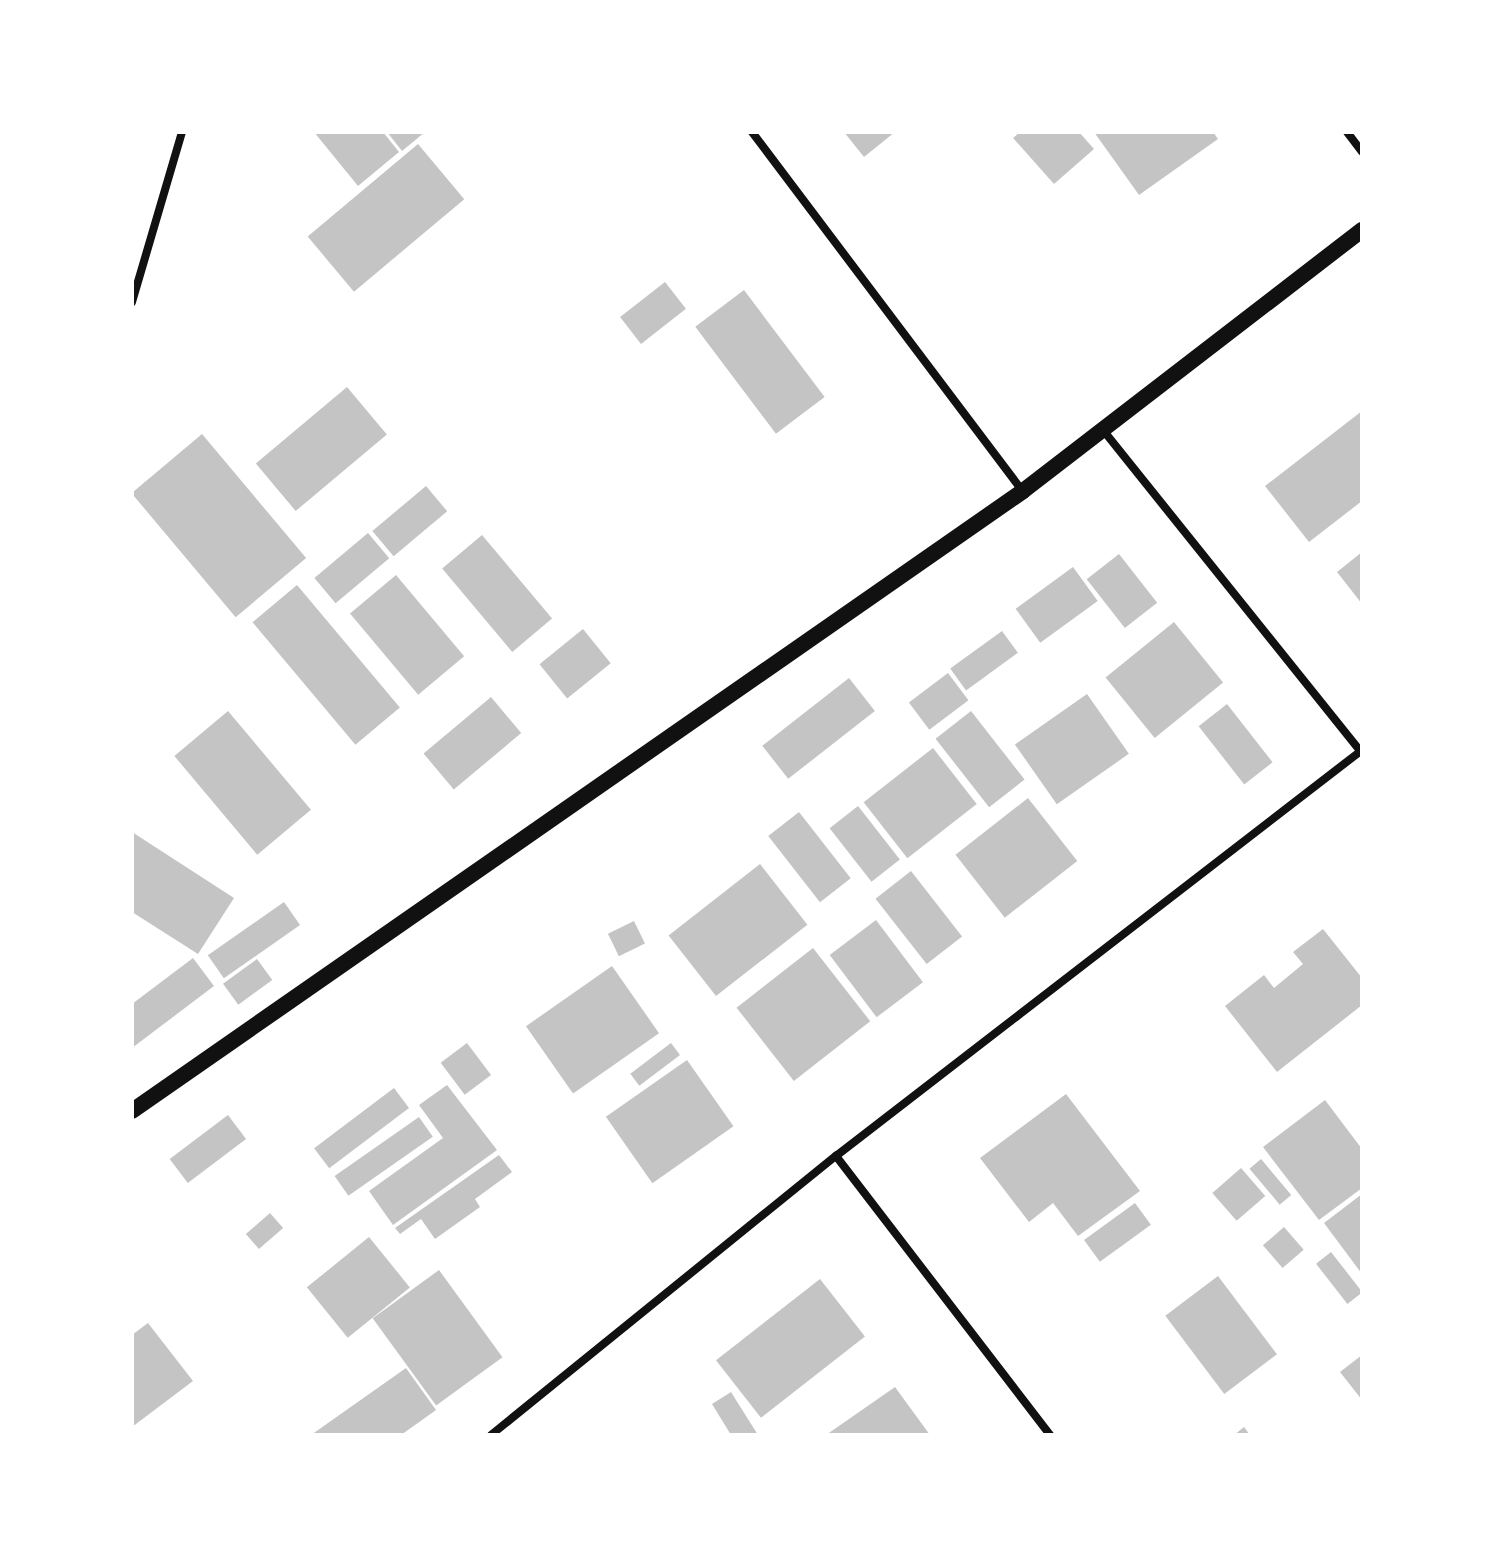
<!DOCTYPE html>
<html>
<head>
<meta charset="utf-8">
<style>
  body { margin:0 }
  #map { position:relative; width:1494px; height:1567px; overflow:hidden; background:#fff; font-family:"Noto Serif",serif }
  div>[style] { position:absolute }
  .building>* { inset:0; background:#c4c4c4; transform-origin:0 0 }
  .minor>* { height:8px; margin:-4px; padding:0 4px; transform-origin:4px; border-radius:4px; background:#111 }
  .secondary>* { height:16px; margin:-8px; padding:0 8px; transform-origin:8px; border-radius:8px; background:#111 }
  span { translate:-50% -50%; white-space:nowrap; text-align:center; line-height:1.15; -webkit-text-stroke:8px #fff; paint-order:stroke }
  .frame { position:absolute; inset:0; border:134px solid #fff; pointer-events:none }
</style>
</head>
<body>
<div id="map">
  <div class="building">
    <div style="clip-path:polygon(314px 132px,383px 132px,399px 152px,358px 186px)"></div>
    <div style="clip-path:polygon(387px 132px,425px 132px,402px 151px)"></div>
    <div style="clip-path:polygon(844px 132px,895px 132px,864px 157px)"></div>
    <div style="clip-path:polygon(1020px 132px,1079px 132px,1094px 149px,1054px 184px,1013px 138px)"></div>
    <div style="clip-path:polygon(1094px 132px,1213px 132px,1218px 139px,1139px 195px)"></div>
    <div style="left:418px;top:144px;width:72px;height:144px;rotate:50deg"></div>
    <div style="left:665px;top:282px;width:34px;height:57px;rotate:52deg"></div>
    <div style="left:744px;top:290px;width:134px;height:61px;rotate:53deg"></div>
    <div style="left:347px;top:387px;width:62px;height:119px;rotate:50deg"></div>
    <div style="clip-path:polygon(1362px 411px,1362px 501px,1309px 542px,1265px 486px)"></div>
    <div style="left:202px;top:434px;width:162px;height:92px;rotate:50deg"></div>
    <div style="left:426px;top:486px;width:33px;height:70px;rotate:50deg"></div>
    <div style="left:368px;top:533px;width:33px;height:70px;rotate:50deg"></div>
    <div style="left:482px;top:535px;width:109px;height:52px;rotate:50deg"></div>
    <div style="clip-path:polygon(1362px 552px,1362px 604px,1337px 572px)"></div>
    <div style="left:1119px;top:554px;width:62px;height:41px;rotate:52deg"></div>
    <div style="left:1073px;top:567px;width:42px;height:71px;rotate:54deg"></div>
    <div style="left:396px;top:575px;width:106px;height:60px;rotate:50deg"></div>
    <div style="left:297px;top:585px;width:160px;height:58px;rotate:50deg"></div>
    <div style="left:1174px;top:622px;width:78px;height:88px;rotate:51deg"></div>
    <div style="left:583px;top:629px;width:44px;height:56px;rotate:51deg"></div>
    <div style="left:1002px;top:631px;width:27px;height:64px;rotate:54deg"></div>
    <div style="left:948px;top:673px;width:34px;height:49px;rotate:53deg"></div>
    <div style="left:849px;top:678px;width:42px;height:110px;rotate:52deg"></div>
    <div style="left:1087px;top:694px;width:73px;height:88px;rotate:55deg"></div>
    <div style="left:491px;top:697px;width:47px;height:88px;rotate:50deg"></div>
    <div style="left:1227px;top:704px;width:74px;height:36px;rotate:52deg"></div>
    <div style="left:228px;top:711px;width:129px;height:70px;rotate:50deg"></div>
    <div style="left:971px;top:711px;width:87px;height:45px;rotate:52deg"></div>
    <div style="left:933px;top:748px;width:71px;height:88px;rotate:52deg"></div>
    <div style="left:1028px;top:798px;width:80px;height:92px;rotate:52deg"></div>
    <div style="left:858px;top:806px;width:68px;height:36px;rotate:52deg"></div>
    <div style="left:799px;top:812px;width:84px;height:39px;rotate:52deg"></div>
    <div style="clip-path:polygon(132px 832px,234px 898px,198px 954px,132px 912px)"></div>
    <div style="left:760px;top:864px;width:77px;height:116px;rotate:52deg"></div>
    <div style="left:911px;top:871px;width:83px;height:45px;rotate:52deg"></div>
    <div style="left:284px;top:902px;width:28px;height:93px;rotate:55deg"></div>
    <div style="left:876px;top:920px;width:78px;height:58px;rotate:53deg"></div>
    <div style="left:634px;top:921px;width:25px;height:29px;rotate:64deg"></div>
    <div style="clip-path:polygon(1323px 929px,1362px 978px,1362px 1005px,1277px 1072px,1225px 1006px,1264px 975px,1274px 988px,1303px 964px,1293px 952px)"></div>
    <div style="left:813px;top:948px;width:93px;height:97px;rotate:52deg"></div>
    <div style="clip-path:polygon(193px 958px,214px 986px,132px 1048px,132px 1004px)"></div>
    <div style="left:257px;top:959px;width:26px;height:42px;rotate:54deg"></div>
    <div style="left:612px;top:966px;width:82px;height:105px;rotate:55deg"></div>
    <div style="left:467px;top:1043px;width:40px;height:33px;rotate:53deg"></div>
    <div style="left:671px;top:1043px;width:15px;height:51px;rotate:53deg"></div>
    <div style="left:687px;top:1060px;width:81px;height:99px;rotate:55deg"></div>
    <div style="clip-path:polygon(447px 1085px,497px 1150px,393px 1225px,369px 1191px,443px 1138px,419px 1105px)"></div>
    <div style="left:394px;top:1088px;width:25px;height:100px;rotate:53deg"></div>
    <div style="clip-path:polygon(1066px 1094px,1140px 1191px,1078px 1236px,1053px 1203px,1029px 1222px,980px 1158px)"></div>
    <div style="clip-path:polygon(1325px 1100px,1362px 1149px,1362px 1188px,1319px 1220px,1263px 1147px)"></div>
    <div style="left:228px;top:1115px;width:30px;height:73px;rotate:53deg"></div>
    <div style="left:419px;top:1117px;width:24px;height:103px;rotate:55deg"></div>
    <div style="clip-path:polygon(499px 1155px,512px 1172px,475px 1199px,480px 1207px,435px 1239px,421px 1219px,400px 1234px,395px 1228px)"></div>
    <div style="left:1261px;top:1159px;width:47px;height:15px;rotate:50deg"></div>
    <div style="left:1241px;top:1168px;width:37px;height:38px;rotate:49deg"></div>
    <div style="clip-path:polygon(1362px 1194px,1362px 1274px,1324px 1223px)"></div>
    <div style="left:1135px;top:1203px;width:27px;height:63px;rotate:54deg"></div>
    <div style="left:270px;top:1213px;width:20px;height:32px;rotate:49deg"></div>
    <div style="left:1284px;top:1227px;width:30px;height:28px;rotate:49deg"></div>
    <div style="left:369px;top:1237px;width:65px;height:80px;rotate:51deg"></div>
    <div style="left:1331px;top:1252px;width:51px;height:19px;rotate:52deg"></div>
    <div style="left:439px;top:1270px;width:108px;height:82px;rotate:54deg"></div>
    <div style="left:1218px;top:1276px;width:98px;height:66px;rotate:53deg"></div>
    <div style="left:820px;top:1279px;width:73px;height:132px;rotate:52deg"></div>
    <div style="clip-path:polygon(148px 1323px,193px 1381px,132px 1427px,132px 1335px)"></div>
    <div style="clip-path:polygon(1362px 1355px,1362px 1400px,1340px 1372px)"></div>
    <div style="clip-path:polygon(406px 1368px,436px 1410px,401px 1435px,311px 1435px)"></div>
    <div style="clip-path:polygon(895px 1387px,930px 1435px,826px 1435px)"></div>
    <div style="clip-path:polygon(731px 1392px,758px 1435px,731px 1435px,712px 1404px)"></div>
    <div style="clip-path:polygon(1244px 1427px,1250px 1435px,1234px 1435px)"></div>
  </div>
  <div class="minor">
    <div style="left:752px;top:132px;width:450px;rotate:53deg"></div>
    <div style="left:1347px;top:132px;width:25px;rotate:53deg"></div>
    <div style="left:132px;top:302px;width:177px;rotate:-73.6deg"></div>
    <div style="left:1103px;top:430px;width:414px;rotate:51.3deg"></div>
    <div style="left:836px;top:1156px;width:352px;rotate:52.5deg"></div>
    <div style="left:491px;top:1435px;width:444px;rotate:-39deg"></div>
    <div style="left:836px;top:1156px;width:664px;rotate:-37.66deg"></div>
  </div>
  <div class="secondary">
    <div style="left:132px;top:1111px;width:1085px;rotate:-34.83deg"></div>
    <div style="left:1023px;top:491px;width:428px;rotate:-37.6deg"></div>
  </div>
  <div class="frame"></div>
</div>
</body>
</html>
